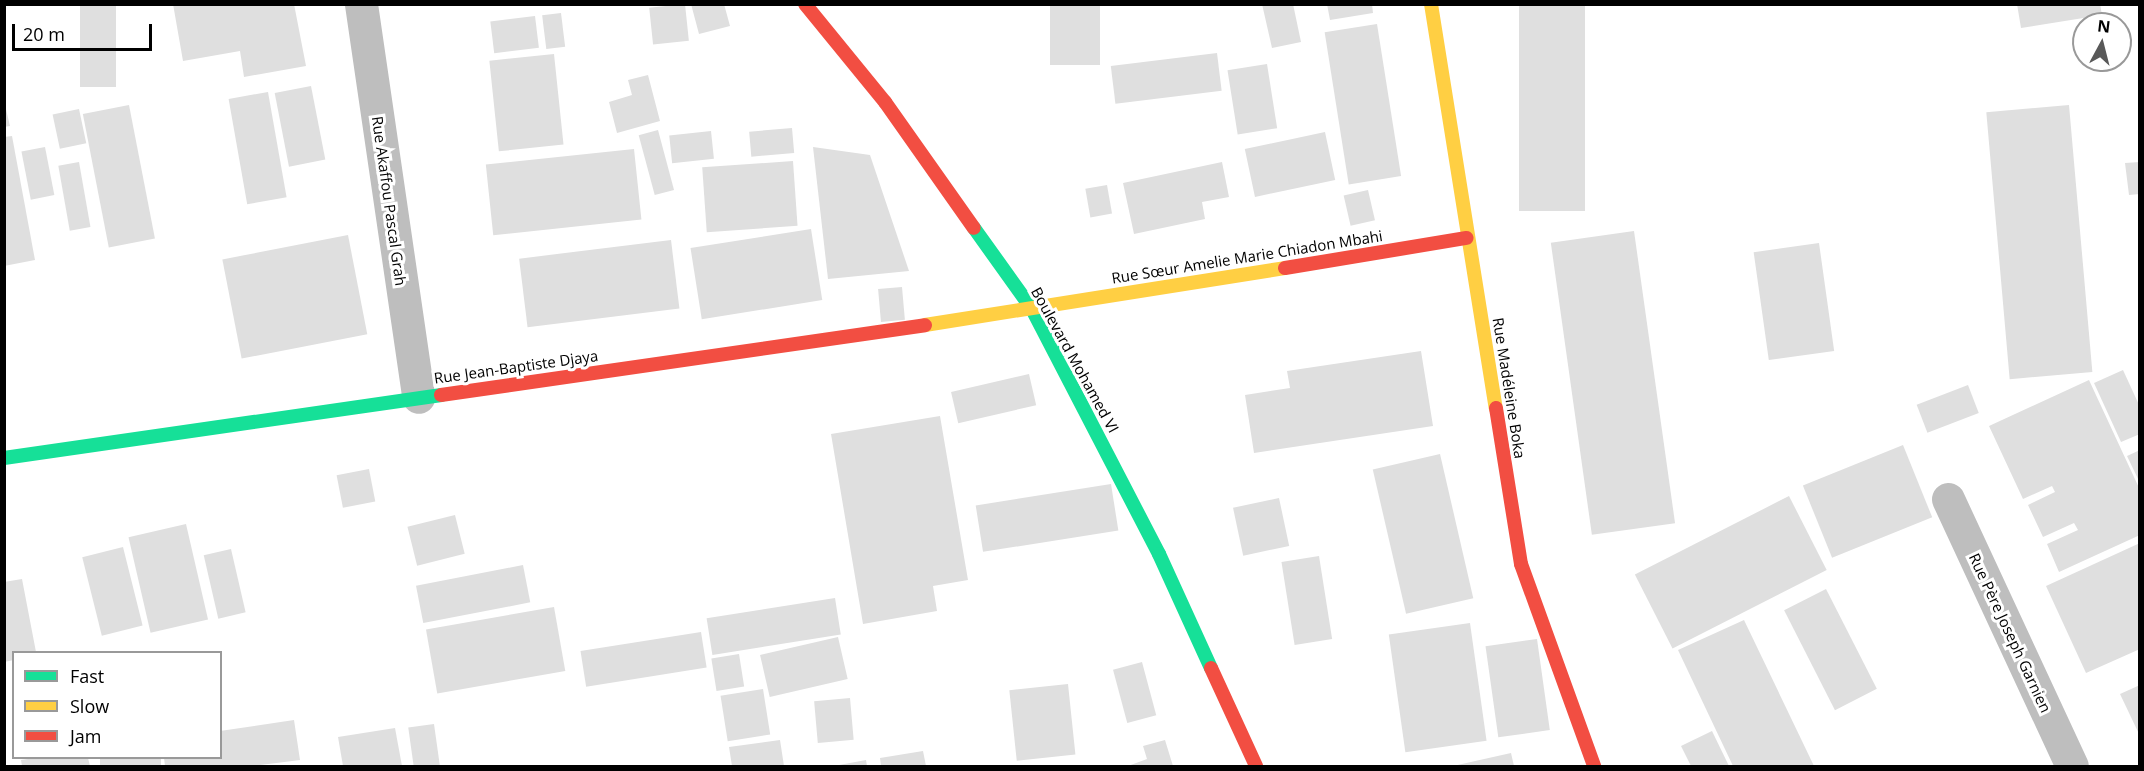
<!DOCTYPE html>
<html>
<head>
<meta charset="utf-8">
<style>
  body { margin:0 }
  #map { position:relative; width:2144px; height:771px; overflow:hidden; background:#fff; font-family:"Open Sans",sans-serif }
  div>[style] { position:absolute }
  .building>* { inset:0; background:#dfdfdf; transform-origin:0 0 }
  .street>* { height:33px; margin:-16.5px; padding:0 16.5px; transform-origin:16.5px; border-radius:16.5px; background:#bebebe }
  .fast>* { height:14px; margin:-7px; padding:0 7px; transform-origin:7px; border-radius:7px; background:#16e098 }
  .slow>* { height:14px; margin:-7px; padding:0 7px; transform-origin:7px; border-radius:7px; background:#ffcf43 }
  .jam>* { height:14px; margin:-7px; padding:0 7px; transform-origin:7px; border-radius:7px; background:#f24e42 }
  span { translate:-50% -50%; white-space:nowrap; text-align:center; line-height:1.15; -webkit-text-stroke:6px #fff; paint-order:stroke }
  .street-label { font-size:15px; color:#000 }
  .frame { position:absolute; inset:0; border:6px solid #000; pointer-events:none }
  .legend { position:absolute; left:12px; top:651px; width:210px; height:108px; box-sizing:border-box; background:#fff; border:2px solid #999; margin:0; padding:8px 10px; list-style:none; font-size:18px; color:#000 }
  .legend li { display:flex; align-items:center; gap:12px; height:30px }
  .legend b { width:30px; border:2px solid #999 }
  .north { position:absolute; left:2072px; top:12px; width:60px; height:60px; box-sizing:border-box; background:#fff; border:2px solid #999; border-radius:50%; rotate:7deg; font-size:16px; font-weight:700; line-height:24px; text-align:center; color:#000 }
  .north::after { content:''; display:block; margin:auto; width:21px; height:27px; background:#595959; clip-path:polygon(50% 0,100% 100%,50% 72%,0 100%) }
  .scale { position:absolute; left:12px; top:24px; width:140px; height:27px; box-sizing:border-box; border:3px solid #000; border-top:0; padding-left:8px; font-size:18px; line-height:21px; white-space:nowrap; color:#000; -webkit-text-stroke:4px #fff; paint-order:stroke }
</style>
</head>
<body>
<div id="map">
  <div class="building">
    <div style="left:80px;top:4px;width:36px;height:83px"></div>
    <div style="clip-path:polygon(173px 4px,294px 4px,306px 66px,244px 77px,240px 51px,183px 61px)"></div>
    <div style="left:685px;top:4px;width:37px;height:36px;rotate:84deg"></div>
    <div style="clip-path:polygon(691px 4px,724px 4px,730px 26px,699px 34px)"></div>
    <div style="left:1050px;top:4px;width:50px;height:61px"></div>
    <div style="clip-path:polygon(1262px 4px,1293px 4px,1301px 42px,1272px 48px)"></div>
    <div style="clip-path:polygon(1327px 4px,1372px 4px,1373px 13px,1330px 20px)"></div>
    <div style="left:1519px;top:4px;width:66px;height:207px"></div>
    <div style="clip-path:polygon(2017px 4px,2100px 4px,2102px 15px,2021px 28px)"></div>
    <div style="left:561px;top:13px;width:34px;height:19px;rotate:83deg"></div>
    <div style="left:535px;top:16px;width:32px;height:45px;rotate:83deg"></div>
    <div style="left:1377px;top:24px;width:154px;height:53px;rotate:81deg"></div>
    <div style="left:1217px;top:53px;width:38px;height:107px;rotate:83deg"></div>
    <div style="left:554px;top:54px;width:91px;height:65px;rotate:84deg"></div>
    <div style="left:1267px;top:64px;width:65px;height:40px;rotate:81deg"></div>
    <div style="clip-path:polygon(648px 75px,660px 121px,617px 133px,609px 102px,632px 95px,628px 80px)"></div>
    <div style="left:311px;top:86px;width:75px;height:37px;rotate:79deg"></div>
    <div style="left:268px;top:92px;width:107px;height:40px;rotate:80deg"></div>
    <div style="clip-path:polygon(4px 101px,10px 126px,4px 127px)"></div>
    <div style="left:129px;top:105px;width:136px;height:47px;rotate:79deg"></div>
    <div style="left:2069px;top:105px;width:268px;height:83px;rotate:85deg"></div>
    <div style="left:79px;top:109px;width:35px;height:27px;rotate:78deg"></div>
    <div style="left:792px;top:128px;width:25px;height:43px;rotate:85deg"></div>
    <div style="left:658px;top:130px;width:62px;height:20px;rotate:75deg"></div>
    <div style="left:711px;top:131px;width:28px;height:42px;rotate:84deg"></div>
    <div style="left:1325px;top:132px;width:49px;height:82px;rotate:78deg"></div>
    <div style="clip-path:polygon(12px 136px,35px 260px,4px 266px,4px 137px)"></div>
    <div style="left:45px;top:147px;width:49px;height:24px;rotate:79deg"></div>
    <div style="clip-path:polygon(813px 147px,870px 155px,909px 271px,828px 279px)"></div>
    <div style="left:634px;top:149px;width:71px;height:149px;rotate:84deg"></div>
    <div style="left:793px;top:161px;width:65px;height:91px;rotate:86deg"></div>
    <div style="left:79px;top:162px;width:66px;height:21px;rotate:80deg"></div>
    <div style="clip-path:polygon(1222px 162px,1229px 197px,1202px 202px,1205px 219px,1134px 234px,1123px 183px)"></div>
    <div style="clip-path:polygon(2140px 162px,2140px 194px,2129px 195px,2125px 163px)"></div>
    <div style="left:1107px;top:185px;width:29px;height:22px;rotate:80deg"></div>
    <div style="left:1368px;top:190px;width:31px;height:25px;rotate:77deg"></div>
    <div style="left:811px;top:229px;width:72px;height:122px;rotate:81deg"></div>
    <div style="left:1634px;top:231px;width:295px;height:84px;rotate:82deg"></div>
    <div style="left:348px;top:235px;width:101px;height:128px;rotate:79deg"></div>
    <div style="left:671px;top:240px;width:69px;height:153px;rotate:83deg"></div>
    <div style="left:1819px;top:243px;width:109px;height:66px;rotate:82deg"></div>
    <div style="left:902px;top:287px;width:33px;height:24px;rotate:85deg"></div>
    <div style="clip-path:polygon(1421px 351px,1433px 426px,1254px 453px,1245px 395px,1290px 388px,1287px 371px)"></div>
    <div style="clip-path:polygon(2123px 370px,2140px 407px,2140px 434px,2121px 442px,2094px 383px)"></div>
    <div style="left:1029px;top:374px;width:32px;height:80px;rotate:77deg"></div>
    <div style="clip-path:polygon(2089px 380px,2140px 490px,2140px 535px,2059px 572px,2047px 544px,2078px 530px,2074px 523px,2043px 537px,2028px 505px,2055px 492px,2052px 486px,2023px 499px,1989px 426px)"></div>
    <div style="left:1968px;top:385px;width:30px;height:55px;rotate:69deg"></div>
    <div style="clip-path:polygon(940px 416px,968px 580px,933px 586px,937px 611px,863px 624px,831px 434px)"></div>
    <div style="left:1903px;top:445px;width:78px;height:108px;rotate:68deg"></div>
    <div style="clip-path:polygon(2140px 450px,2140px 483px,2127px 456px)"></div>
    <div style="left:1440px;top:454px;width:148px;height:69px;rotate:77deg"></div>
    <div style="left:369px;top:469px;width:33px;height:33px;rotate:79deg"></div>
    <div style="left:1111px;top:484px;width:47px;height:137px;rotate:81deg"></div>
    <div style="left:1789px;top:496px;width:83px;height:173px;rotate:63deg"></div>
    <div style="left:1279px;top:498px;width:49px;height:47px;rotate:78deg"></div>
    <div style="left:455px;top:515px;width:40px;height:49px;rotate:76deg"></div>
    <div style="left:186px;top:524px;width:98px;height:59px;rotate:77deg"></div>
    <div style="clip-path:polygon(2140px 543px,2140px 649px,2086px 673px,2046px 586px)"></div>
    <div style="left:123px;top:547px;width:81px;height:42px;rotate:76deg"></div>
    <div style="left:231px;top:549px;width:65px;height:28px;rotate:77deg"></div>
    <div style="left:1319px;top:556px;width:84px;height:38px;rotate:81deg"></div>
    <div style="left:523px;top:565px;width:38px;height:109px;rotate:79deg"></div>
    <div style="clip-path:polygon(22px 579px,36px 652px,14px 652px,14px 660px,4px 662px,4px 582px)"></div>
    <div style="left:1826px;top:589px;width:112px;height:47px;rotate:63deg"></div>
    <div style="left:835px;top:598px;width:37px;height:130px;rotate:81deg"></div>
    <div style="left:554px;top:607px;width:65px;height:130px;rotate:80deg"></div>
    <div style="clip-path:polygon(1744px 620px,1814px 766px,1733px 766px,1678px 650px)"></div>
    <div style="left:1470px;top:623px;width:119px;height:82px;rotate:82deg"></div>
    <div style="left:701px;top:632px;width:36px;height:122px;rotate:81deg"></div>
    <div style="left:838px;top:637px;width:43px;height:80px;rotate:77deg"></div>
    <div style="left:1537px;top:639px;width:92px;height:52px;rotate:82deg"></div>
    <div style="left:739px;top:654px;width:33px;height:28px;rotate:81deg"></div>
    <div style="left:1142px;top:662px;width:55px;height:30px;rotate:75deg"></div>
    <div style="left:1068px;top:684px;width:71px;height:59px;rotate:84deg"></div>
    <div style="clip-path:polygon(2140px 685px,2140px 736px,2120px 694px)"></div>
    <div style="left:763px;top:689px;width:46px;height:43px;rotate:81deg"></div>
    <div style="left:850px;top:698px;width:42px;height:36px;rotate:85deg"></div>
    <div style="clip-path:polygon(294px 720px,300px 760px,253px 766px,165px 766px,164px 758px,220px 758px,220px 731px)"></div>
    <div style="left:434px;top:724px;width:42px;height:26px;rotate:82deg"></div>
    <div style="clip-path:polygon(395px 728px,402px 766px,343px 766px,338px 737px)"></div>
    <div style="clip-path:polygon(1712px 731px,1729px 766px,1691px 766px,1681px 746px)"></div>
    <div style="clip-path:polygon(780px 740px,784px 766px,732px 766px,729px 747px)"></div>
    <div style="clip-path:polygon(1165px 740px,1173px 766px,1128px 766px,1147px 759px,1143px 746px)"></div>
    <div style="clip-path:polygon(923px 751px,926px 766px,881px 766px,880px 758px)"></div>
    <div style="clip-path:polygon(1511px 753px,1514px 766px,1453px 766px)"></div>
    <div style="clip-path:polygon(35px 758px,88px 758px,90px 766px,22px 766px,21px 760px)"></div>
    <div style="left:100px;top:758px;width:61px;height:8px"></div>
    <div style="clip-path:polygon(866px 760px,867px 766px,839px 766px,839px 765px)"></div>
  </div>
  <div class="street">
    <div style="left:361px;top:4px;width:397px;rotate:81.7deg"></div>
    <div style="left:1948px;top:499px;width:294px;rotate:65.1deg"></div>
  </div>
  <div class="fast">
    <div style="left:974px;top:228px;width:100px;rotate:54.4deg"></div>
    <div style="left:1032px;top:309px;width:276px;rotate:62.6deg"></div>
    <div style="left:1159px;top:554px;width:125px;rotate:65.5deg"></div>
    <div style="left:4px;top:458px;width:442px;rotate:-8.2deg"></div>
  </div>
  <div class="slow">
    <div style="left:1431px;top:4px;width:409px;rotate:80.9deg"></div>
    <div style="left:925px;top:325px;width:364px;rotate:-9deg"></div>
  </div>
  <div class="jam">
    <div style="left:805px;top:4px;width:127px;rotate:50.8deg"></div>
    <div style="left:885px;top:102px;width:154px;rotate:54.8deg"></div>
    <div style="left:1285px;top:268px;width:184px;rotate:-9.4deg"></div>
    <div style="left:441px;top:395px;width:489px;rotate:-8.2deg"></div>
    <div style="left:1496px;top:408px;width:158px;rotate:80.9deg"></div>
    <div style="left:1521px;top:564px;width:215px;rotate:70.1deg"></div>
    <div style="left:1211px;top:668px;width:108px;rotate:65.3deg"></div>
  </div>
  <div class="street-label">
    <span style="left:389px;top:201px;rotate:82deg">Rue Akaffou Pascal Grah</span>
    <span style="left:1247px;top:257px;rotate:-9deg">Rue Sœur Amelie Marie Chiadon Mbahi</span>
    <span style="left:1075px;top:360px;rotate:61deg">Boulevard Mohamed VI</span>
    <span style="left:516px;top:367px;rotate:-8deg">Rue Jean-Baptiste Djaya</span>
    <span style="left:1509px;top:388px;rotate:81deg">Rue Madéleine Boka</span>
    <span style="left:2010px;top:633px;rotate:65deg">Rue Père Joseph Garnien</span>
  </div>
  <div class="frame"></div>
  <ul class="legend">
  <li><b style="height:8px;background:#16e098"></b>Fast</li>
  <li><b style="height:8px;background:#ffcf43"></b>Slow</li>
  <li><b style="height:8px;background:#f24e42"></b>Jam</li>
  </ul>
  <div class="north">N</div>
  <div class="scale">20 m</div>
</div>
</body>
</html>
